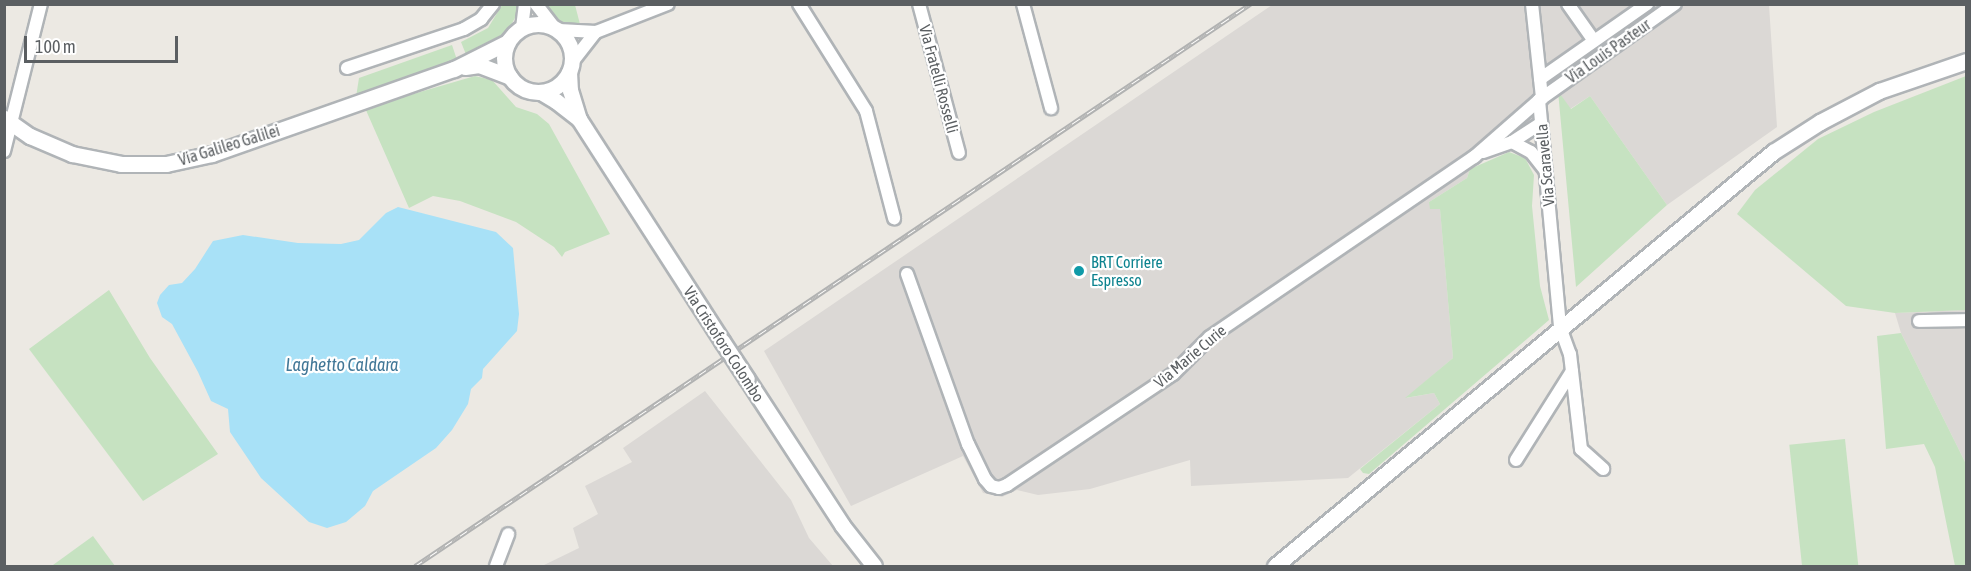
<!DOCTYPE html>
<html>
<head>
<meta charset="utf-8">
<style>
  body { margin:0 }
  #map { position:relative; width:1971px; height:571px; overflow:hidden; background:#ece9e3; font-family:"Asap Condensed",sans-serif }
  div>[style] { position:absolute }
  .industrial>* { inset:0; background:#dbd8d5 }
  .green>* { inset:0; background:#c6e2c1; transform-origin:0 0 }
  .water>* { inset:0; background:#a8e1f7 }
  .roads { filter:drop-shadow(2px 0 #b0b4b7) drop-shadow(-2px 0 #b0b4b7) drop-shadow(0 2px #b0b4b7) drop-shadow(0 -2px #b0b4b7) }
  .minor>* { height:12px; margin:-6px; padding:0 6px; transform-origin:6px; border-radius:6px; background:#fff }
  .tertiary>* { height:15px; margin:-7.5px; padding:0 7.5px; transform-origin:7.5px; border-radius:7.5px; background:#fff }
  .tertiary>.ring { margin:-7.5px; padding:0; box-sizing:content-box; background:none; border:15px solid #fff; border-radius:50% }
  .rail>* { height:5px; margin-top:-2.5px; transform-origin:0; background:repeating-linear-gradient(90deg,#fff 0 9px,#b1b2b2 0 18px); box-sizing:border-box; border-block:2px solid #b1b2b2 }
  .bridges { filter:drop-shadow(2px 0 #b0b4b7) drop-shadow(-2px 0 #b0b4b7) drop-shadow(0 2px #b0b4b7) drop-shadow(0 -2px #b0b4b7) }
  .tertiary-bridge>* { height:15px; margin:-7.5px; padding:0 7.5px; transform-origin:7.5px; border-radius:7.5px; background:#fff }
  .dots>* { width:16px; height:16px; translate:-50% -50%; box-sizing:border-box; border:3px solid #fff; border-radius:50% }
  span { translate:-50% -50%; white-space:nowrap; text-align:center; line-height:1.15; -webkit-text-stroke:4.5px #fff; paint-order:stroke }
  .street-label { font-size:16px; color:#5b5f62 }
  .culture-label { font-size:16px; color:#0d838f }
  .left { translate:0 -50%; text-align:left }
  .water-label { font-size:18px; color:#417797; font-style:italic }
  .frame { position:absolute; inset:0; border:6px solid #5b5f62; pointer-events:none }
  .scale { position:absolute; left:24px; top:36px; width:154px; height:27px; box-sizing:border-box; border:3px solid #5b5f62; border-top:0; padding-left:8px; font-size:18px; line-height:21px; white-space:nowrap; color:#5b5f62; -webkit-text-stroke:4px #fff; paint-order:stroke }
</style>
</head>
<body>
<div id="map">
  <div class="industrial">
    <div style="clip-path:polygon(1272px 5px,1769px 5px,1777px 127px,1667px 205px,1590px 96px,1570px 109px,1558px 91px,1549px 100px,1547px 112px,1470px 169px,1467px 178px,1429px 202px,1440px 208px,1453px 358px,1406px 398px,1434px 393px,1440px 404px,1348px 478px,1191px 486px,1190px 460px,1090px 489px,1038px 495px,1017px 490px,1002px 497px,983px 493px,963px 456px,851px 506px,764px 351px)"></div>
    <div style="clip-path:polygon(1966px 310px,1966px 464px,1901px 333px,1895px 313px)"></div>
    <div style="clip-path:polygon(705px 391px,791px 500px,809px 538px,833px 566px,542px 566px,579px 548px,573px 528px,598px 514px,585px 486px,632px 462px,623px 448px)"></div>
  </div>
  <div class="green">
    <div style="clip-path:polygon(502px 5px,517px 5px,517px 14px,507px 33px,492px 46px,467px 57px,461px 42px,488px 28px)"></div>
    <div style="clip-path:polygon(539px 5px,575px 5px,581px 28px,557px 25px)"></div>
    <div style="clip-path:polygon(452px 45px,457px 60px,356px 97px,359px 78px)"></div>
    <div style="clip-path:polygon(475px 76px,492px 80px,516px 107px,537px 114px,549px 124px,610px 234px,565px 252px,562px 257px,554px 247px,516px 222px,460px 201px,433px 196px,409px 208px,365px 108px)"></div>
    <div style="clip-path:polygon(1966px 76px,1966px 310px,1895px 313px,1846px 306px,1737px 214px,1755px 190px,1818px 139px,1874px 112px)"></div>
    <div style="clip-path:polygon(1558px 91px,1571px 109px,1590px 96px,1667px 205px,1576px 287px)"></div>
    <div style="clip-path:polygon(1509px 152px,1525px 158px,1534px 175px,1532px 206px,1540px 286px,1549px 320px,1369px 474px,1363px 473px,1360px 469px,1440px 404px,1434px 393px,1405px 398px,1453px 358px,1440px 209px,1430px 209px,1429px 202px,1467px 178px,1470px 169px)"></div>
    <div style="clip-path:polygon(109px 290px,150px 358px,218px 454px,143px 501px,29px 349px)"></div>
    <div style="clip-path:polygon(1901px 333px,1966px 464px,1966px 566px,1955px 566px,1935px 467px,1924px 444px,1886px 449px,1877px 336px)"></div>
    <div style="left:1845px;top:439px;width:128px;height:56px;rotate:84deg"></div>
    <div style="clip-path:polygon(93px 536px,115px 566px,54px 566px,53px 565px)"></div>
  </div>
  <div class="water">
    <div style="clip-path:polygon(398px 207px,496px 232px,513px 248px,519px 314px,517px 331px,483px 369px,482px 378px,471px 389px,468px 404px,452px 430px,436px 448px,373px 491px,365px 506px,346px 522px,327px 528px,309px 522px,261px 478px,230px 432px,228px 409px,211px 401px,198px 372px,172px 324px,162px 317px,157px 303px,160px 295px,169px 285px,182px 283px,195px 269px,213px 241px,243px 235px,298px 243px,341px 244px,359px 240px,386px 213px)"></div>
  </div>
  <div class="roads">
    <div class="minor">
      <div style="left:536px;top:4px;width:29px;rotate:52deg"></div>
      <div style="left:799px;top:4px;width:126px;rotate:57.9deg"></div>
      <div style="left:866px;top:111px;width:111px;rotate:75.3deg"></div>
      <div style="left:919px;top:4px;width:154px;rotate:75deg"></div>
      <div style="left:1023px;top:4px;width:108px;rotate:74.9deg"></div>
      <div style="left:1532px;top:4px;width:95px;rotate:83.9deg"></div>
      <div style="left:1542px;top:98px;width:4px;rotate:146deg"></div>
      <div style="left:1539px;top:100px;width:228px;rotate:84.7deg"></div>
      <div style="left:1560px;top:327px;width:29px;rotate:70deg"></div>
      <div style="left:1570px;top:354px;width:96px;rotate:83.4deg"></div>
      <div style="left:1581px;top:449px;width:30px;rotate:42deg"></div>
      <div style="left:1568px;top:4px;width:45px;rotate:54.9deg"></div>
      <div style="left:522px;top:28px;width:24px;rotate:-83deg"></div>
      <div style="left:559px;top:30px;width:37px;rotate:3deg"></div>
      <div style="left:596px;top:32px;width:77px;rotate:-21.3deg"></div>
      <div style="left:573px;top:61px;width:37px;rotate:-52deg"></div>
      <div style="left:347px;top:68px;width:123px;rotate:-18.4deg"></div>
      <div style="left:464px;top:29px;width:20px;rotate:-30deg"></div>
      <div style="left:481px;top:19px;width:19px;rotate:-51deg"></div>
      <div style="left:1540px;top:79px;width:131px;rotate:-35deg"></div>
      <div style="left:1542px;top:98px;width:163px;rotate:-35.3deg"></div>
      <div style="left:1512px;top:142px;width:35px;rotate:-33deg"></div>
      <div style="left:4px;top:151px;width:152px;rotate:-75.9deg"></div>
      <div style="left:1483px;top:152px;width:31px;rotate:-19deg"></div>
      <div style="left:1512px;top:142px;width:21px;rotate:28deg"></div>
      <div style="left:1531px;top:152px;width:23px;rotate:52deg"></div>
      <div style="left:907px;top:274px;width:181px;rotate:70.3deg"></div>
      <div style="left:968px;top:444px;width:39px;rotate:64deg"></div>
      <div style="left:985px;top:479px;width:9px;rotate:49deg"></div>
      <div style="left:991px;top:486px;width:8px;rotate:14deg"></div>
      <div style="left:999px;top:488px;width:9px;rotate:-21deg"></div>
      <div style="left:1007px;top:485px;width:200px;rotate:-33.8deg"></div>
      <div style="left:1173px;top:374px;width:52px;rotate:-45deg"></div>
      <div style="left:1210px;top:337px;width:320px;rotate:-34.3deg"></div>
      <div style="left:1474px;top:157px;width:86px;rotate:-41.2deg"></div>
      <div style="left:1919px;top:321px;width:47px;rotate:-1.2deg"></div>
      <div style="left:1516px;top:460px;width:105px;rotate:-57.8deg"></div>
      <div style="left:496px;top:566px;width:34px;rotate:-69deg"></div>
    </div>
    <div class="tertiary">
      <div class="ring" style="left:504px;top:24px;width:53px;height:53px"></div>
      <div style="left:465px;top:67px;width:14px;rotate:-8deg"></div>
      <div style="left:479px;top:65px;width:33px;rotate:21deg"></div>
      <div style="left:569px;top:72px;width:18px;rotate:87deg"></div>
      <div style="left:570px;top:90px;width:30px;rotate:73deg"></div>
      <div style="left:541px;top:92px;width:17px;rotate:31deg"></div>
      <div style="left:556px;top:101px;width:29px;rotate:38deg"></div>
      <div style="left:579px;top:119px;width:264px;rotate:57.2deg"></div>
      <div style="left:4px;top:118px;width:32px;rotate:35deg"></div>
      <div style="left:30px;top:136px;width:46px;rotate:23.2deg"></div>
      <div style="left:72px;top:154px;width:50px;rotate:11.5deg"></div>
      <div style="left:121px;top:164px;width:45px"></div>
      <div style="left:166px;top:164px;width:47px;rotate:-12.3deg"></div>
      <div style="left:212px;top:154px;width:256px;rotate:-19.4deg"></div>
      <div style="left:454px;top:69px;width:60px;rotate:-26.6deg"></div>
      <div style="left:747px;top:379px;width:174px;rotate:56.9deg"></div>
      <div style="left:842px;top:525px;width:52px;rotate:52deg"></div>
      <div style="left:1275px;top:566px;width:648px;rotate:-39.74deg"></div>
      <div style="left:1773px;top:152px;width:56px;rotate:-32.6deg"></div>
      <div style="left:1820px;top:122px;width:67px;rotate:-27.7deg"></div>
      <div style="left:1879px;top:91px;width:92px;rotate:-19deg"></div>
    </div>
  </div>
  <div class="rail">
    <div style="left:415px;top:566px;width:1007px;rotate:-33.94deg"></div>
  </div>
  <div class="bridges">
    <div class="tertiary-bridge">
      <div style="left:722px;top:341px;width:45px;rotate:56.7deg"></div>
    </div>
  </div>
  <div class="dots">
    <div style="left:1079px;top:271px;background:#0f9aa8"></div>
  </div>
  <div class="street-label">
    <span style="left:1608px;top:51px;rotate:-35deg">Via Louis Pasteur</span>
    <span style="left:939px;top:79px;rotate:75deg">Via Fratelli Rosselli</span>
    <span style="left:229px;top:145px;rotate:-17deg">Via Galileo Galilei</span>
    <span style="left:1545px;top:165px;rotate:-95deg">Via Scaravella</span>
    <span style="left:724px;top:344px;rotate:57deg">Via Cristoforo Colombo</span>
    <span style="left:1190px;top:356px;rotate:-40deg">Via Marie Curie</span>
  </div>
  <div class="culture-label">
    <span class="left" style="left:1091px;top:271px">BRT Corriere<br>Espresso</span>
  </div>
  <div class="water-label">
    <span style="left:342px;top:365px">Laghetto Caldara</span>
  </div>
  <div class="frame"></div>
  <div class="scale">100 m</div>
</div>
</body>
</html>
